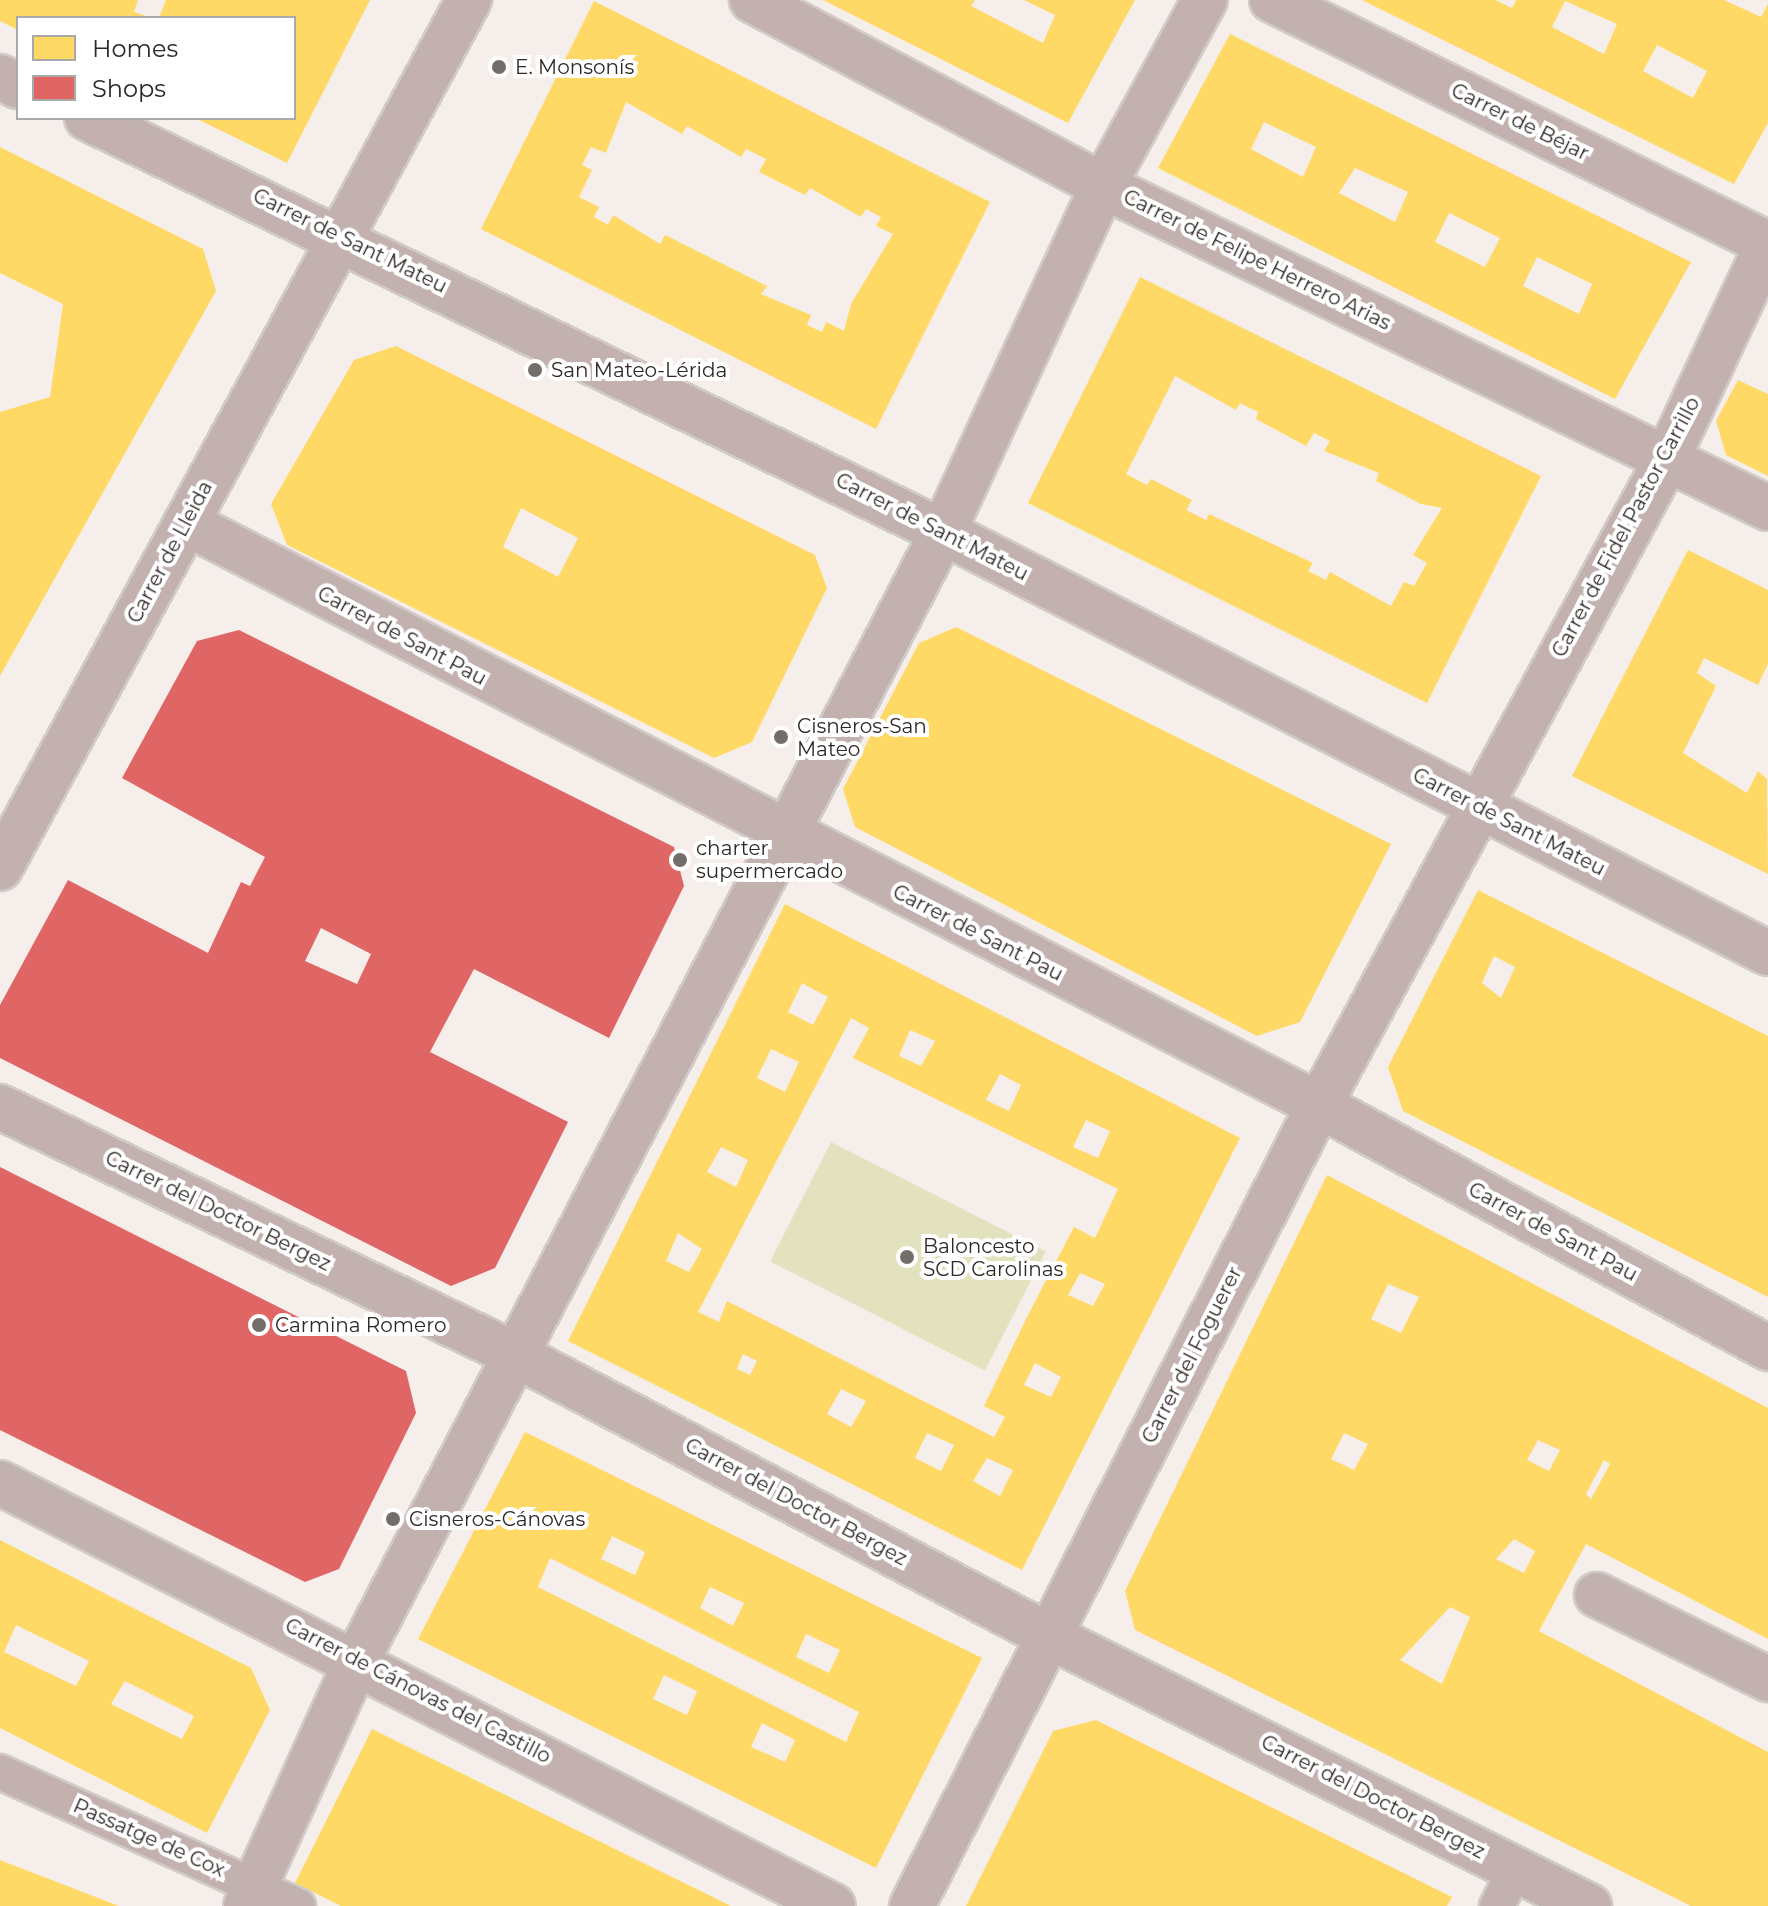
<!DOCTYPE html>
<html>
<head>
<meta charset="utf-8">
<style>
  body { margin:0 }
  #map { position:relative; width:1768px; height:1906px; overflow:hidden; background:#f6eeeb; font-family:Montserrat,sans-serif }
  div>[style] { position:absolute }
  .green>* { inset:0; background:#e2e2bf; transform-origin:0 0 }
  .homes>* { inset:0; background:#ffd966 }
  .shops>* { inset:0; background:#e06666 }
  .roads { filter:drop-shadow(2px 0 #d1cbc8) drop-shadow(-2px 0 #d1cbc8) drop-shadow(0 2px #d1cbc8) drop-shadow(0 -2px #d1cbc8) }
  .pedestrian>* { height:34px; margin:-17px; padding:0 17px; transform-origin:17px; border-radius:17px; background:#c3b1b0 }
  .minor>* { height:44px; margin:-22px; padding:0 22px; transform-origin:22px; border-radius:22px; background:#c3b1b0 }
  .dots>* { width:22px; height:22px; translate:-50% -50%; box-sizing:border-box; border:4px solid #fff; border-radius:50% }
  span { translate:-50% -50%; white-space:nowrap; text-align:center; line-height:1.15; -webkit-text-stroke:8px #fff; paint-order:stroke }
  .poi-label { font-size:20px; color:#2e2926 }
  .left { translate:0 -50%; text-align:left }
  .street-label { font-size:20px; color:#2e2926 }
  .legend { position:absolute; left:16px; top:16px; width:280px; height:104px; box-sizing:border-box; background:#fff; border:2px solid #aba9a8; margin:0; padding:10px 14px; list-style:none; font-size:24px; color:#2e2926 }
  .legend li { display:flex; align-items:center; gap:16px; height:40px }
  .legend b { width:40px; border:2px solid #aba9a8 }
</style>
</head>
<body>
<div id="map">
  <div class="green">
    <div style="left:831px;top:1142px;width:241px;height:134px;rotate:27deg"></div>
  </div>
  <div class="homes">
    <div style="clip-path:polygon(0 0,138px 0,134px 12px,149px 17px,18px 18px,18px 30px,0 21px)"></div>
    <div style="clip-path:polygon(166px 0,370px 0,287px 163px,195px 118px,294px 118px,294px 18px,159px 18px)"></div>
    <div style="clip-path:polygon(823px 0,975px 0,971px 6px,1043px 43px,1055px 15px,1024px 0,1135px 0,1068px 123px)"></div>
    <div style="clip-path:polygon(evenodd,1362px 0,1495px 0,1512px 8px,1516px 0,1724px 0,1761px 17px,1768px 4px,1768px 123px,1734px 184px,1362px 0,1565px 1px,1617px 24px,1604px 54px,1552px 27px,1565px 1px,1362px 0,1657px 45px,1707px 71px,1693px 98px,1643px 71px,1657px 45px)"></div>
    <div style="clip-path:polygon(evenodd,594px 1px,990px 202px,876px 429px,481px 229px,594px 1px,626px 102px,682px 134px,687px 126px,741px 157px,746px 149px,766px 159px,759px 172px,805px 195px,810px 188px,861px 217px,866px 209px,881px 217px,876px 226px,893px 234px,851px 304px,844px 331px,826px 322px,822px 332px,807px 325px,811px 315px,761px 294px,767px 286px,665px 235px,660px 244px,613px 215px,608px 225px,594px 217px,599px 207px,579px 197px,592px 170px,582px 165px,591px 147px,606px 153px,626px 102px)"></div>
    <div style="clip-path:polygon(evenodd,1230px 34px,1691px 262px,1615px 399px,1158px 168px,1230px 34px,1264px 122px,1316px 147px,1303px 177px,1251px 149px,1264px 122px,1230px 34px,1355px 168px,1408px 192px,1395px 222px,1339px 193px,1355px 168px,1230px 34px,1449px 213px,1500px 238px,1485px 267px,1435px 242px,1449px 213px,1230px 34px,1537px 257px,1592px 284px,1579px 314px,1523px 286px,1537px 257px)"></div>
    <div style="clip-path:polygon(0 147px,203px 249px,216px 291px,0 676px,0 412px,50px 397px,63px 304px,0 273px)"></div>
    <div style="clip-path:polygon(evenodd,1140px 277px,1541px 476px,1427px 703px,1028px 503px,1140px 277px,1175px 376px,1236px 410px,1240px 403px,1258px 412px,1256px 419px,1306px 446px,1314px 433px,1330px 441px,1324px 451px,1379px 473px,1376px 481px,1421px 504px,1442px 508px,1413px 555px,1427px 563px,1414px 586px,1404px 582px,1391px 606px,1330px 572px,1326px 580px,1308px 571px,1313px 563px,1209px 514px,1206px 520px,1186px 510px,1192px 500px,1151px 479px,1147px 485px,1126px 474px,1175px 376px)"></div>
    <div style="clip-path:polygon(evenodd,396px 346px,815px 555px,827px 588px,752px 742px,714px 758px,287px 545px,271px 504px,354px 360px,396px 346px,521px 508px,578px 538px,558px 577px,503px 547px,521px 508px)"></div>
    <div style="clip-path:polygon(1738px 380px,1768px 394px,1768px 476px,1726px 455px,1716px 421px)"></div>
    <div style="clip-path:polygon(1688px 550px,1768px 590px,1768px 664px,1758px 685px,1704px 658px,1697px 673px,1716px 686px,1683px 753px,1747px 793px,1758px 771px,1767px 779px,1768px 874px,1572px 776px)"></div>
    <div style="clip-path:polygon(956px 627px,1391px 844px,1300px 1022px,1257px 1036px,855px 827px,843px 789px,919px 643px)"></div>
    <div style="clip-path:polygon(evenodd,1478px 890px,1768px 1036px,1768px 1297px,1403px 1111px,1388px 1067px,1478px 890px,1494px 956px,1515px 967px,1501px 998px,1482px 983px,1494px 956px)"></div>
    <div style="clip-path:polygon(evenodd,785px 904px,1240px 1138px,1022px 1570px,568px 1341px,785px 904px,802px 983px,828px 997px,813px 1025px,788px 1012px,802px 983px,785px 904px,851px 1018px,869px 1028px,853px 1058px,1118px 1189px,1095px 1238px,1074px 1227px,1028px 1315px,984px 1406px,1005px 1417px,994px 1437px,727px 1301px,719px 1322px,698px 1312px,851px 1018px,785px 904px,910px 1030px,935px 1041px,921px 1066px,899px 1056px,910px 1030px,785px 904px,771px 1049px,799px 1062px,785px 1092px,757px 1078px,771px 1049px,785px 904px,1000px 1074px,1021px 1085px,1009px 1111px,986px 1100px,1000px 1074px,785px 904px,1086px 1120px,1110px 1131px,1098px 1158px,1073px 1147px,1086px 1120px,785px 904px,721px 1147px,748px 1160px,736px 1187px,707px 1172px,721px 1147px,785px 904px,678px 1233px,702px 1249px,689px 1272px,666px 1261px,678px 1233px,785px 904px,1080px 1273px,1105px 1284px,1093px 1306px,1068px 1295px,1080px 1273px,785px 904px,743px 1354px,757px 1361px,750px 1375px,737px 1369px,743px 1354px,785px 904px,1035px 1363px,1061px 1377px,1051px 1397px,1024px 1385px,1035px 1363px,785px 904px,841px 1389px,866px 1401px,851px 1427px,827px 1414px,841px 1389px,785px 904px,927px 1433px,954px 1445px,941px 1471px,915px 1458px,927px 1433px,785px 904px,987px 1458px,1013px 1470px,1000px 1496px,973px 1481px,987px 1458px)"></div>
    <div style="clip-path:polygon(evenodd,1327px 1175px,1768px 1408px,1768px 1639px,1586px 1544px,1539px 1631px,1768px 1752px,1768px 1906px,1691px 1906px,1135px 1630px,1125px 1591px,1327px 1175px,1388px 1284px,1419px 1297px,1401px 1333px,1371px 1319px,1388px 1284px,1327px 1175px,1344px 1433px,1368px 1444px,1354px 1470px,1331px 1459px,1344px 1433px,1327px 1175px,1538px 1440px,1560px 1450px,1549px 1471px,1527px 1460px,1538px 1440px,1327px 1175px,1604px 1460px,1610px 1464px,1591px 1499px,1586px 1494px,1604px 1460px,1327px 1175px,1514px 1539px,1535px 1551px,1524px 1573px,1496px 1559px,1514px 1539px,1327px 1175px,1450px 1607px,1470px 1617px,1442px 1684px,1400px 1660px,1450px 1607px)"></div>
    <div style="clip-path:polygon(evenodd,525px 1432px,982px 1658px,876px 1868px,418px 1639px,525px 1432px,612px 1536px,645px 1552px,635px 1575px,601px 1559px,612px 1536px,525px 1432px,550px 1558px,859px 1712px,846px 1742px,538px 1587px,550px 1558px,525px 1432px,710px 1587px,744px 1603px,733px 1626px,700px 1608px,710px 1587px,525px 1432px,806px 1634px,840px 1650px,829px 1673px,796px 1657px,806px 1634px,525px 1432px,664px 1675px,697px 1691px,687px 1715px,653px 1699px,664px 1675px,525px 1432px,762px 1723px,795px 1740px,785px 1762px,751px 1747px,762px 1723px)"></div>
    <div style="clip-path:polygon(evenodd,0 1540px,251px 1668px,270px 1710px,207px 1833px,0 1728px,0 1540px,16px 1625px,89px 1661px,76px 1686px,4px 1652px,16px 1625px,0 1540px,125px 1681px,194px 1716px,182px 1739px,111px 1704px,125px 1681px)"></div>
    <div style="clip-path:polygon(1096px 1720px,1452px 1897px,1447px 1906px,966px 1906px,1053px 1731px)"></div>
    <div style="clip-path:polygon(372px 1729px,613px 1848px,731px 1906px,341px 1906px,295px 1883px)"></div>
    <div style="clip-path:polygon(0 1860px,119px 1906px,0 1906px)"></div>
  </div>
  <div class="shops">
    <div style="clip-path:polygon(evenodd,239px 630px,674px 847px,684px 886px,609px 1038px,474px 969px,430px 1052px,568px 1122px,495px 1268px,451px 1286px,0 1058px,0 1005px,68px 880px,208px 953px,241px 882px,250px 886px,265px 857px,122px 778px,197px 641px,239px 630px,321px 928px,371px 954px,357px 984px,305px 961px,321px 928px)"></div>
    <div style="clip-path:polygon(0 1167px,406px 1371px,416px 1413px,339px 1569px,305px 1582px,0 1430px)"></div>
  </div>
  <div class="roads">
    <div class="pedestrian">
      <div style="left:0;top:1772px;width:327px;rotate:24.2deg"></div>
      <div style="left:1497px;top:1906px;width:42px;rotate:-63.4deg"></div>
    </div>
    <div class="minor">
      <div style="left:752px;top:0;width:397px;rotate:27.9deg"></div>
      <div style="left:1103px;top:186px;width:739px;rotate:25.84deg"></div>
      <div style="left:1272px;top:0;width:553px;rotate:26.19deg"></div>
      <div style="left:0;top:77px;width:20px;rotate:27deg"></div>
      <div style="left:87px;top:118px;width:951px;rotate:25.81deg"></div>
      <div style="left:943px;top:532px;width:926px;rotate:27.04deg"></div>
      <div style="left:186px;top:523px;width:1274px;rotate:27.19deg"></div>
      <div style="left:1319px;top:1105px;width:511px;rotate:28.42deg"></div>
      <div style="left:0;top:868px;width:987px;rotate:-61.62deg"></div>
      <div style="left:0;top:1107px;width:570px;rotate:25.67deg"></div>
      <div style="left:514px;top:1354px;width:605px;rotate:27.79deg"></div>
      <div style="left:1049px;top:1636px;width:604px;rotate:26.57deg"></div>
      <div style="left:0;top:1483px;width:934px;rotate:26.92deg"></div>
      <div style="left:1597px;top:1595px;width:191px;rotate:26.2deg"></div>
      <div style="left:246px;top:1906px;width:272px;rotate:-65.7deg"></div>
      <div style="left:358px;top:1658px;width:1269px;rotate:-62.55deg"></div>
      <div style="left:943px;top:532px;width:381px;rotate:-65.2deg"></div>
      <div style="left:1103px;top:186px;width:212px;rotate:-61.3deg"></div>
      <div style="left:912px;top:1906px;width:898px;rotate:-63.06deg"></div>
      <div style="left:1319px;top:1105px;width:734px;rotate:-61.69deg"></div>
      <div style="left:1667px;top:459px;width:238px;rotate:-64.9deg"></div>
    </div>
  </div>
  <div class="dots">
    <div style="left:499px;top:67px;background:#746e6b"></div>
    <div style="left:535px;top:370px;background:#746e6b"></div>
    <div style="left:781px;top:737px;background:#746e6b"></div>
    <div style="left:680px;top:860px;background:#746e6b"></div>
    <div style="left:907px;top:1257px;background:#746e6b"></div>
    <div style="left:259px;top:1325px;background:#746e6b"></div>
    <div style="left:393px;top:1519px;background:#746e6b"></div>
  </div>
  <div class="poi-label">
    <span class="left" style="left:515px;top:67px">E. Monsonís</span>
    <span class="left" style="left:551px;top:370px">San Mateo-Lérida</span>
    <span class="left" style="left:797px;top:738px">Cisneros-San<br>Mateo</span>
    <span class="left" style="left:696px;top:860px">charter<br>supermercado</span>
    <span class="left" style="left:923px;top:1258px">Baloncesto<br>SCD Carolinas</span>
    <span class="left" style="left:275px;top:1325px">Carmina Romero</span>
    <span class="left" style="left:409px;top:1519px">Cisneros-Cánovas</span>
  </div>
  <div class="street-label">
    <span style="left:1520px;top:122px;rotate:26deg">Carrer de Béjar</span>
    <span style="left:350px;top:241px;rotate:26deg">Carrer de Sant Mateu</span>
    <span style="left:1257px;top:260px;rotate:26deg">Carrer de Felipe Herrero Arias</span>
    <span style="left:932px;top:527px;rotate:27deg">Carrer de Sant Mateu</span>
    <span style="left:1626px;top:527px;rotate:-62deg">Carrer de Fidel Pastor Carrillo</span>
    <span style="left:170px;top:552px;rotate:-62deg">Carrer de Lleida</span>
    <span style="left:402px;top:636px;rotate:28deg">Carrer de Sant Pau</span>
    <span style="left:1509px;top:822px;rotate:27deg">Carrer de Sant Mateu</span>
    <span style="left:978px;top:933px;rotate:27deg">Carrer de Sant Pau</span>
    <span style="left:218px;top:1211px;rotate:26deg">Carrer del Doctor Bergez</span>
    <span style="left:1553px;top:1232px;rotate:28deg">Carrer de Sant Pau</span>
    <span style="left:1192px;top:1355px;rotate:-63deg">Carrer del Foguerer</span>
    <span style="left:796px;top:1502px;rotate:28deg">Carrer del Doctor Bergez</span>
    <span style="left:418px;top:1691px;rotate:27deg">Carrer de Cánovas del Castillo</span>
    <span style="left:1373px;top:1797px;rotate:27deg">Carrer del Doctor Bergez</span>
    <span style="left:149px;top:1838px;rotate:24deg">Passatge de Cox</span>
  </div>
  <ul class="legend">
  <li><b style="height:22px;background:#ffd966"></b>Homes</li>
  <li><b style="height:22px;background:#e06666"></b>Shops</li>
  </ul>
</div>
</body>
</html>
